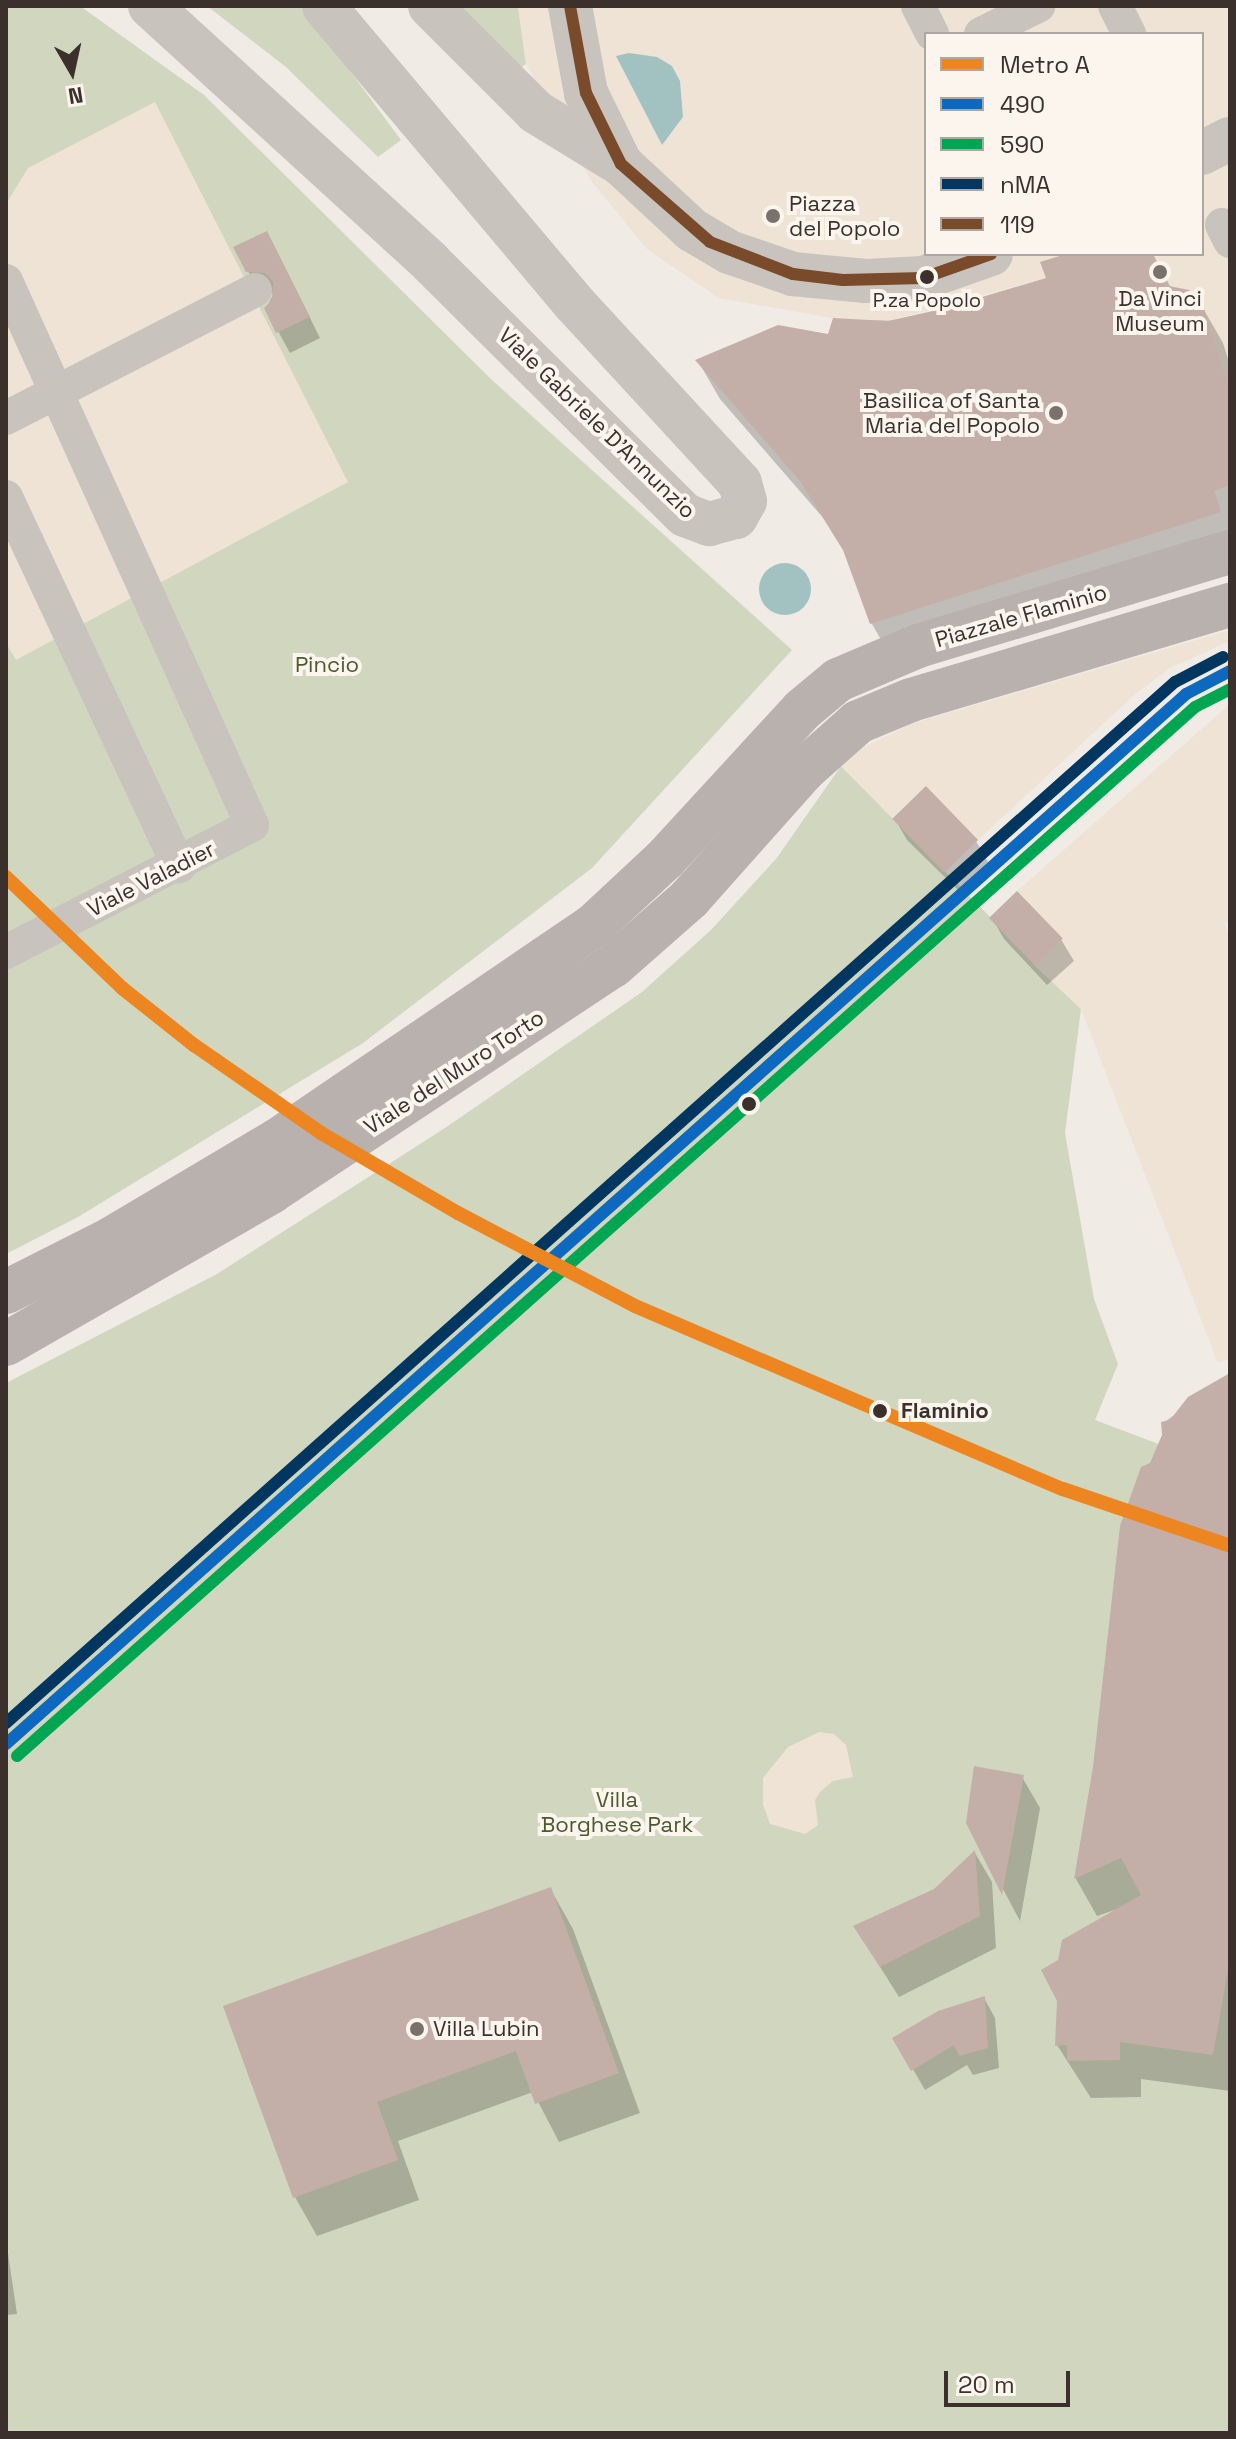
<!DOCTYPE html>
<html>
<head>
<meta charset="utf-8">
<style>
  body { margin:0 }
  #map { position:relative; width:1236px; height:2439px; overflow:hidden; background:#f0ebe5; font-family:"Space Grotesk",sans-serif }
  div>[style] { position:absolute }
  .green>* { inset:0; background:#d1d6bf }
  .plaza>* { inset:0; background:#eee3d5 }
  .water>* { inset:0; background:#a1c2c1 }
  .round { border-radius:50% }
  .shadow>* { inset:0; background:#0003 }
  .building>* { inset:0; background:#c3afa7; transform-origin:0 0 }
  .pedestrian>* { height:34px; margin:-17px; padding:0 17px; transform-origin:17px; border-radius:17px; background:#c9c3be }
  .minor>* { height:44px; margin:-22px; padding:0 22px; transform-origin:22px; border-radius:22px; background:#c9c3be }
  .tertiary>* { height:44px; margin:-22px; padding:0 22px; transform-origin:22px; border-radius:22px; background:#c9c3be }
  .primary>* { height:44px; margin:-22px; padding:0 22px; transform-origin:22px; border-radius:22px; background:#b8b1ad }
  .bus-1>* { height:12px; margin:-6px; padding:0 6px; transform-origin:6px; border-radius:6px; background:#0c69bf }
  .bus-2>* { height:12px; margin:-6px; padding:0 6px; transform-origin:6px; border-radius:6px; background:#00a651 }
  .bus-3>* { height:12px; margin:-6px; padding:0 6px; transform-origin:6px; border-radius:6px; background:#00365f }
  .bus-4>* { height:12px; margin:-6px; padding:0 6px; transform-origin:6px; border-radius:6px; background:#7a4b2a }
  .metro-1>* { height:14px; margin:-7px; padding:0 7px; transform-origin:7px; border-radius:7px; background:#ed8620 }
  .dots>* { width:22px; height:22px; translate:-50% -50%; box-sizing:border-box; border:4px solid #fbf5ee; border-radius:50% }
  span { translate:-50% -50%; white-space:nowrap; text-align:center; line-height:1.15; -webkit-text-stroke:8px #fbf5ee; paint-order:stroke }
  .bus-label { font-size:20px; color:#3b302b }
  .poi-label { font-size:22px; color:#3b302b }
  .left { translate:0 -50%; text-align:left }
  .right { translate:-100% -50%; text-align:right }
  .street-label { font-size:22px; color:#3b302b }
  .park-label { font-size:22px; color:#4a5a2e }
  .stop-label { font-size:22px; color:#3b302b; font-weight:700 }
  .frame { position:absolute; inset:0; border:8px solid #3b302b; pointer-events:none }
  .legend { position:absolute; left:924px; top:32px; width:280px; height:224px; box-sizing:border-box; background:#fbf5ee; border:2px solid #aea6a0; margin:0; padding:10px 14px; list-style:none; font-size:24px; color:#3b302b }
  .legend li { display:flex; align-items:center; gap:16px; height:40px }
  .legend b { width:40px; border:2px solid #aea6a0 }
  .north { position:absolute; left:32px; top:32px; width:80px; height:80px; -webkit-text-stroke:6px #fbf5ee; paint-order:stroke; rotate:171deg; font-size:22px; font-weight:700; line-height:32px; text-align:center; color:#3b302b }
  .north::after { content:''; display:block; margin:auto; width:28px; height:36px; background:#3b302b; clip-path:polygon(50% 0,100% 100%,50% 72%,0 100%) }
  .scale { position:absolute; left:944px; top:2371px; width:126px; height:36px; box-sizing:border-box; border:4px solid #3b302b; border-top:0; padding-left:10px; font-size:24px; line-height:28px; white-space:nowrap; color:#3b302b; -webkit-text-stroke:6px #fbf5ee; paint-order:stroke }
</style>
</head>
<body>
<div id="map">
  <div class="green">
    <div style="clip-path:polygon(6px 6px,80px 6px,204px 95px,493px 381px,792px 650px,592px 868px,363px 1043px,78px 1217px,6px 1254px)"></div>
    <div style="clip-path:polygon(207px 6px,302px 6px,401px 140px,378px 157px,286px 67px)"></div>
    <div style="clip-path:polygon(454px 6px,518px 6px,526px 64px,515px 72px)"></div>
    <div style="clip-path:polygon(841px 766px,1081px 1009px,1065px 1133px,1094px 1299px,1118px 1364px,1095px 1420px,1230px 1471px,1230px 2433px,6px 2433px,6px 1383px,217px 1274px,445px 1128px,642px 992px,711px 930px,776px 859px)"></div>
  </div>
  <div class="plaza">
    <div style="clip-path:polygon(518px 6px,1230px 6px,1230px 392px,1202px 302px,1189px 290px,1166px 291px,1153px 254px,1202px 254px,1202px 34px,926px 34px,926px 254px,1066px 254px,1041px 262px,1046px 278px,888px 321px,850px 321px,719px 298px,647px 249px,592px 182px,526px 64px)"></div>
    <div style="clip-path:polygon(155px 102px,348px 482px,16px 660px,6px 643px,6px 204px,28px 168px)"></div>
    <div style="clip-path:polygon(1230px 630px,1230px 641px,1170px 668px,1133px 696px,978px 840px,926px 786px,892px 818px,841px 766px,862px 748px,911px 724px)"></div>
    <div style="clip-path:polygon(1230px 704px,1230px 920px,1224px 923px,1230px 936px,1230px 1359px,1218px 1363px,1081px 1009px,1034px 965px,1063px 939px,1017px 891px)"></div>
    <div style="clip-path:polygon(819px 1732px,834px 1734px,846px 1745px,853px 1777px,833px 1781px,820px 1792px,815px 1800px,818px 1825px,805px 1834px,770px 1824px,763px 1805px,763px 1778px,788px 1747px)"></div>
  </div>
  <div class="water">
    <div style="clip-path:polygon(629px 53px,657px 57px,672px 66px,680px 81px,683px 117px,662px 145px,616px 56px)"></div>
    <div class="round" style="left:759px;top:563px;width:52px;height:52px"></div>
  </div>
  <div class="shadow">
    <div style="clip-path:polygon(278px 254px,320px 338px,290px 353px,266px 309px,274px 293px,260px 293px,248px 271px)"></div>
    <div style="clip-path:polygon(1073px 254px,1153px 254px,1171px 288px,1200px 303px,1223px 343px,1230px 365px,1230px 555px,894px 662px,872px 624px,847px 556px,825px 520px,720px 399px,698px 361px,829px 336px,834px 320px,905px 321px,1048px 279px)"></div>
    <div style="clip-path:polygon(895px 819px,976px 841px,988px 862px,958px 890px,907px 840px)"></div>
    <div style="clip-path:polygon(1017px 894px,1062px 941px,1074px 961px,1047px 985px,1004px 939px,992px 918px)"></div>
    <div style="clip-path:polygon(1230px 1375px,1230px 2091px,1141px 2079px,1141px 2097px,1091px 2098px,1057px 2045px,1060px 1961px,1123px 1907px,1097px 1916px,1076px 1879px,1151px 1464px,1164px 1435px,1163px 1423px)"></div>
    <div style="clip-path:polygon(1022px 1777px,1040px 1808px,1020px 1921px,968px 1823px)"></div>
    <div style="clip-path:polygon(975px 1853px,992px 1882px,996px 1948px,899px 1997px,855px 1927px,935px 1890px)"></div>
    <div style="clip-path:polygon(551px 1890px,573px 1929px,640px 2113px,559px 2142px,533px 2092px,398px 2141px,419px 2200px,317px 2236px,295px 2197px)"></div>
    <div style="clip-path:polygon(984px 1998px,995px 2018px,999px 2068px,973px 2075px,967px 2065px,925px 2090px,895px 2038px)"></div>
    <div style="clip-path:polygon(6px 2240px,17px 2314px,6px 2315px)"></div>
  </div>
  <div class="building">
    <div style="clip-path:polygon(267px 231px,310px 317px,276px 333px,264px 308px,272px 300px,273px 282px,265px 273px,246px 272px,233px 247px)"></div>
    <div style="clip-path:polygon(1066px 254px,1153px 254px,1164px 285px,1189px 290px,1202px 302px,1230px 392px,1230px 485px,1214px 491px,1221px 512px,870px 624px,843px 550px,800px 481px,695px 360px,778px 325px,828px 334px,833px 318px,888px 321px,942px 309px,1046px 278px,1040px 262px)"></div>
    <div style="left:926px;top:786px;width:75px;height:47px;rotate:46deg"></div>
    <div style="left:1017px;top:891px;width:66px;height:39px;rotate:46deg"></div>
    <div style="clip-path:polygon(1230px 1373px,1230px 1958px,1213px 2055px,1120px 2042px,1120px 2060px,1067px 2061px,1067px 2045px,1055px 2046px,1057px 2001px,1041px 1970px,1058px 1960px,1062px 1940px,1141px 1895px,1121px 1858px,1074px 1879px,1093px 1767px,1120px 1526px,1141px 1467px,1150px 1463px,1162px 1435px,1161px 1422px,1170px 1420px,1188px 1397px)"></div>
    <div style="clip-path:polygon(974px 1766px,1024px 1775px,1002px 1895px,966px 1823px)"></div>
    <div style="clip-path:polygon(975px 1850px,980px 1916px,880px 1967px,853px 1926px,934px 1889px)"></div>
    <div style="clip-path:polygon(551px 1887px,619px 2073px,535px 2104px,516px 2051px,377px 2102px,398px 2160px,293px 2198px,223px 2006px)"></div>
    <div style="clip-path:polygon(985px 1996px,988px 2048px,959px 2056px,954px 2045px,911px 2071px,892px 2038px,938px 2011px)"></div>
  </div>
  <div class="pedestrian">
    <div style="left:918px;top:6px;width:31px;rotate:63deg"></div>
    <div style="left:1115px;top:6px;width:31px;rotate:63deg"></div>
    <div style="left:981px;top:34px;width:64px;rotate:-26.2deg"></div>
    <div style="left:1222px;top:225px;width:18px;rotate:63deg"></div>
    <div style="left:6px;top:281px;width:597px;rotate:65.67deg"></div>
    <div style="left:252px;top:825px;width:277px;rotate:152.7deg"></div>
    <div style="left:6px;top:418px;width:280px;rotate:-27.2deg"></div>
    <div style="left:6px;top:497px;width:408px;rotate:64.9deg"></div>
  </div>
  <div class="minor">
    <div style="left:570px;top:6px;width:88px;rotate:79.6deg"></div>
    <div style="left:586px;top:93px;width:79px;rotate:63.8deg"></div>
  </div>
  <div class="tertiary">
    <div style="left:150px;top:6px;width:379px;rotate:42.4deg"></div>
    <div style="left:430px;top:262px;width:359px;rotate:44.8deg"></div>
    <div style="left:685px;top:515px;width:26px;rotate:21deg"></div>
    <div style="left:709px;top:524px;width:28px;rotate:-15deg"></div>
    <div style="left:736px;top:517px;width:18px;rotate:-61deg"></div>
    <div style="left:745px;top:501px;width:19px;rotate:-106deg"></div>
    <div style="left:740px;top:483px;width:245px;rotate:-132.7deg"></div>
    <div style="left:574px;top:303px;width:388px;rotate:-130.1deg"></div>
    <div style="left:430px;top:6px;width:150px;rotate:45deg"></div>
    <div style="left:536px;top:112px;width:100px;rotate:31.5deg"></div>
    <div style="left:621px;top:164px;width:97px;rotate:42.9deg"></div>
    <div style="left:692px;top:230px;width:43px;rotate:30.7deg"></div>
    <div style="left:729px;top:252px;width:68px;rotate:19deg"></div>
    <div style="left:793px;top:274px;width:73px;rotate:5.5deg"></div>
    <div style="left:866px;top:281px;width:57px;rotate:-3deg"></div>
    <div style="left:923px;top:278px;width:72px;rotate:-19.4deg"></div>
    <div style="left:1202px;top:153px;width:31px;rotate:-27deg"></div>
  </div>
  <div class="primary">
    <div style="left:6px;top:1292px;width:118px;rotate:-26.8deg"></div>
    <div style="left:111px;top:1239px;width:194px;rotate:-30.7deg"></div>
    <div style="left:278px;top:1140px;width:382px;rotate:-34.2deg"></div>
    <div style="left:594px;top:925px;width:97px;rotate:-42.9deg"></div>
    <div style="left:665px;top:859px;width:202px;rotate:-47.4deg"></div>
    <div style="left:802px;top:710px;width:47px;rotate:-39.8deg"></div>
    <div style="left:838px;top:680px;width:87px;rotate:-23deg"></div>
    <div style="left:918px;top:646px;width:326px;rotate:-16.8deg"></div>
    <div style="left:6px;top:1344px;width:305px;rotate:-29.8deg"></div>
    <div style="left:271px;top:1192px;width:410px;rotate:-33.5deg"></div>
    <div style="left:613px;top:966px;width:103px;rotate:-41.4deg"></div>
    <div style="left:690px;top:898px;width:171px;rotate:-48.3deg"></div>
    <div style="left:804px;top:770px;width:72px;rotate:-41.6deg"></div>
    <div style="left:858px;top:722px;width:57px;rotate:-22.5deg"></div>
    <div style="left:911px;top:700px;width:333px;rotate:-16.6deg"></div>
  </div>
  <div class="bus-1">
    <div style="left:6px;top:1744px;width:1580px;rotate:-41.66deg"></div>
    <div style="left:1186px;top:694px;width:50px;rotate:-27.6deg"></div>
  </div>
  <div class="bus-2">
    <div style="left:17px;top:1756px;width:1577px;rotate:-41.68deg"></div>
    <div style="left:1195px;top:707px;width:39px;rotate:-27deg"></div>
  </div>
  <div class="bus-3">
    <div style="left:6px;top:1723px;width:1565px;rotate:-41.69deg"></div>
    <div style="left:1175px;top:682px;width:54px;rotate:-27.5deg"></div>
  </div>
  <div class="bus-4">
    <div style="left:570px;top:6px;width:88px;rotate:79.6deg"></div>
    <div style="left:586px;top:93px;width:79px;rotate:63.8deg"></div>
    <div style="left:621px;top:164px;width:118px;rotate:41.2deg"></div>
    <div style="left:710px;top:242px;width:89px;rotate:21.1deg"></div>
    <div style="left:793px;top:274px;width:50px;rotate:6.8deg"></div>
    <div style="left:843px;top:280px;width:80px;rotate:-1.4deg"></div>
    <div style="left:923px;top:278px;width:72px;rotate:-19.4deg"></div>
  </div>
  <div class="metro-1">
    <div style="left:6px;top:877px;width:161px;rotate:43.7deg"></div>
    <div style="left:122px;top:988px;width:92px;rotate:38.4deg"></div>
    <div style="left:194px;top:1045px;width:155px;rotate:34.7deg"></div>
    <div style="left:321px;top:1133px;width:159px;rotate:30.3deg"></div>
    <div style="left:458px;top:1213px;width:200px;rotate:27.7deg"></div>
    <div style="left:635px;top:1306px;width:465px;rotate:23.2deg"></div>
    <div style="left:1063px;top:1489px;width:176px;rotate:18.8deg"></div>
  </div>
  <div class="dots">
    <div style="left:773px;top:216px;background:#7a716c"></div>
    <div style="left:1160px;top:272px;background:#7a716c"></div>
    <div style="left:927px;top:277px;background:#3b302b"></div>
    <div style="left:1056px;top:413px;background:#7a716c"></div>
    <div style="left:749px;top:1104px;background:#3b302b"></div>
    <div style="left:880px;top:1411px;background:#3b302b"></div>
    <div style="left:417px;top:2029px;background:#7a716c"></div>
  </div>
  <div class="bus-label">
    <span style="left:927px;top:300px">P.za Popolo</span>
  </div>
  <div class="poi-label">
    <span class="left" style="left:789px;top:216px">Piazza<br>del Popolo</span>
    <span style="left:1160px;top:311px">Da Vinci<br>Museum</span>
    <span class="right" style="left:1040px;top:413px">Basilica of Santa<br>Maria del Popolo</span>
    <span class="left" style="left:433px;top:2029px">Villa Lubin</span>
  </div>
  <div class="street-label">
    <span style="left:597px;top:423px;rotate:44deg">Viale Gabriele D'Annunzio</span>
    <span style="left:1021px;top:616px;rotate:-16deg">Piazzale Flaminio</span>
    <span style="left:151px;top:879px;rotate:-27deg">Viale Valadier</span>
    <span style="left:454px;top:1072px;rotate:-33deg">Viale del Muro Torto</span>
  </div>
  <div class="park-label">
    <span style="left:327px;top:665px">Pincio</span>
    <span style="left:617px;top:1812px">Villa<br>Borghese Park</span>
  </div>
  <div class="stop-label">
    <span class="left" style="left:901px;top:1411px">Flaminio</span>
  </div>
  <div class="frame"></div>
  <ul class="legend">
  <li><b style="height:10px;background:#ed8620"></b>Metro A</li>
  <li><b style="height:10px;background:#0c69bf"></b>490</li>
  <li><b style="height:10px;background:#00a651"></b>590</li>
  <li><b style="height:10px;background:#00365f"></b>nMA</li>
  <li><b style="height:10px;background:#7a4b2a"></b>119</li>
  </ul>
  <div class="north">N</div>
  <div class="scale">20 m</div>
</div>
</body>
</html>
